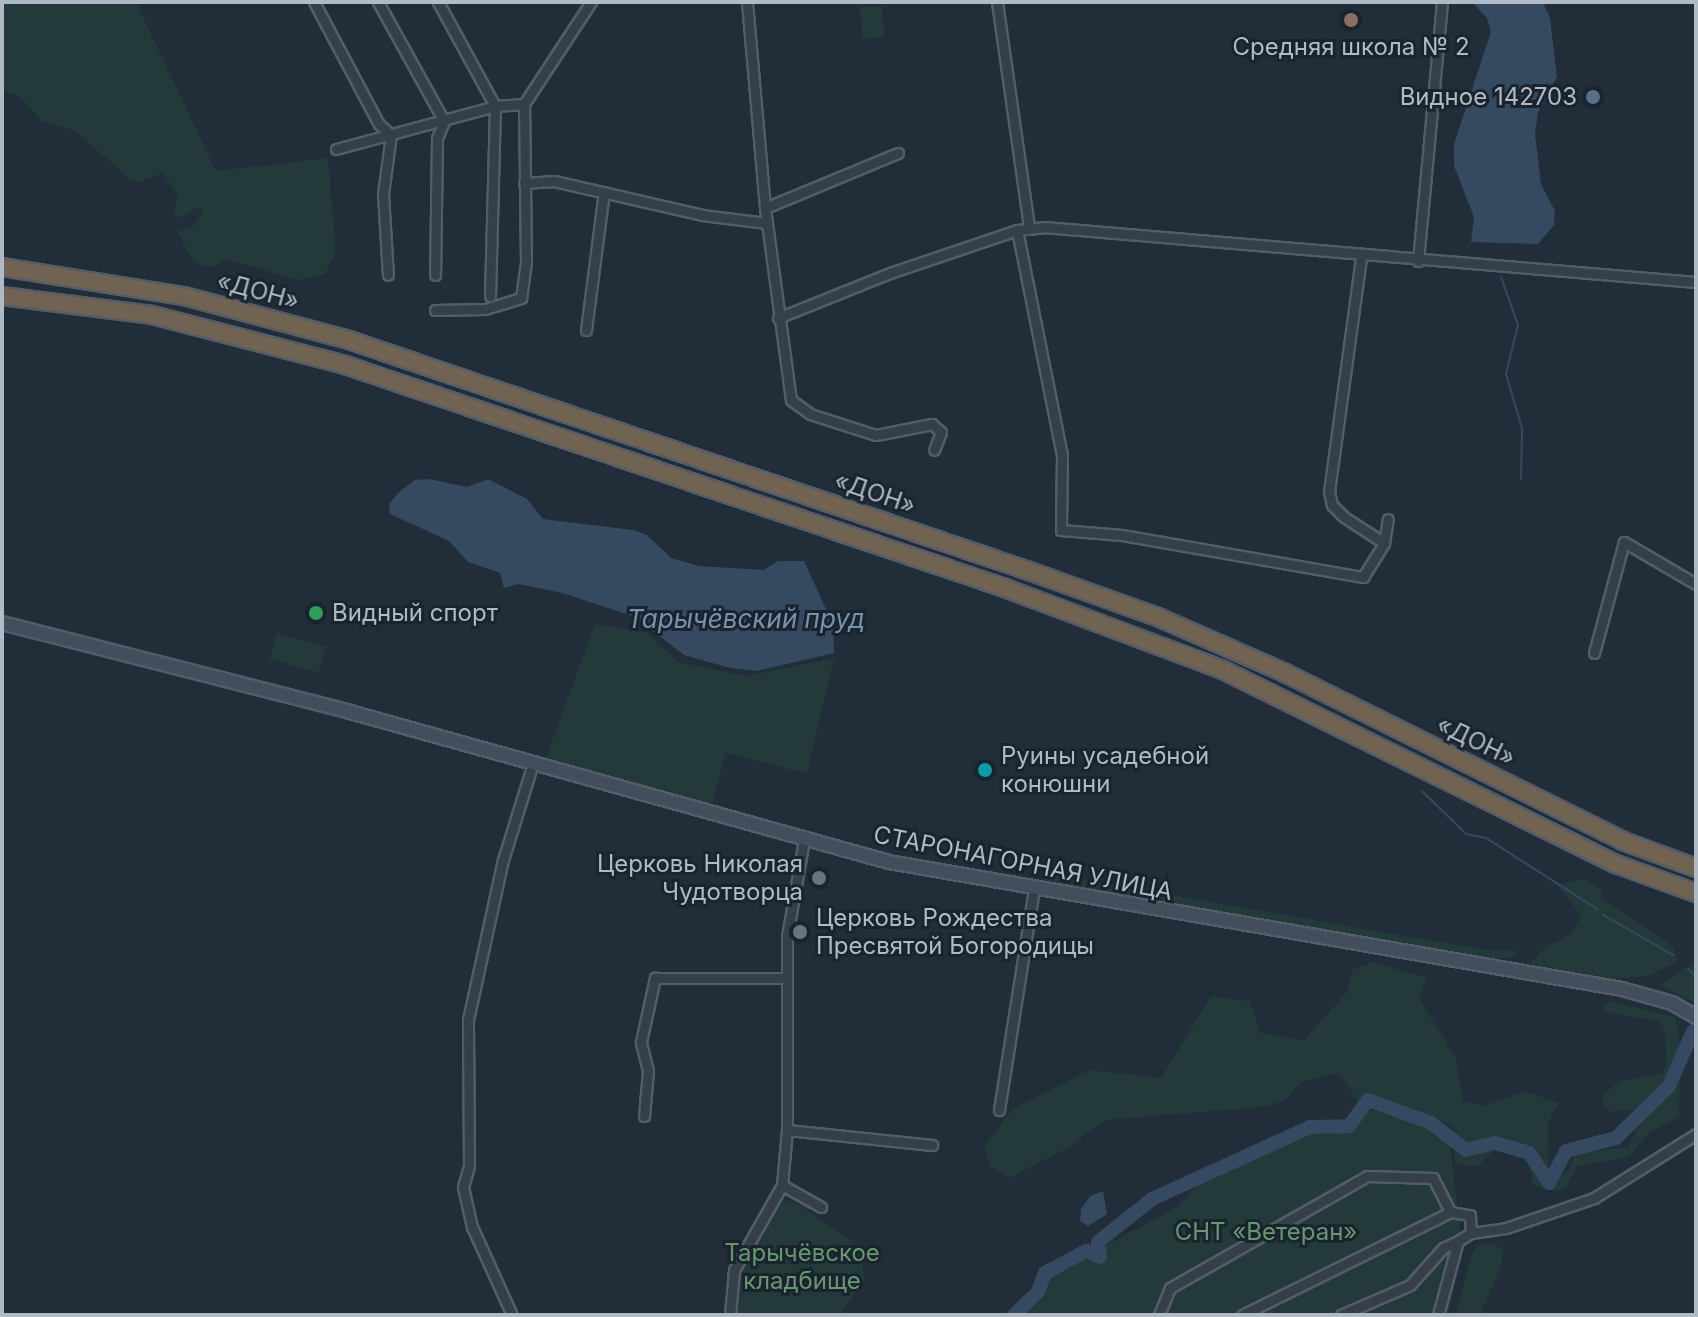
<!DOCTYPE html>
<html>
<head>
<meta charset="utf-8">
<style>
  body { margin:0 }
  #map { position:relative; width:1698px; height:1317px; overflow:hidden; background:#212d39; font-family:Inter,sans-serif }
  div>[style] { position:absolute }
  .green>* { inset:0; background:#23393a; transform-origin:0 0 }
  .water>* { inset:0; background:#354961 }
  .stream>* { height:2px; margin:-1px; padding:0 1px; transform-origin:1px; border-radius:1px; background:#354961 }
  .river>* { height:14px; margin:-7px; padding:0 7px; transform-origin:7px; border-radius:7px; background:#354961 }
  .roads { filter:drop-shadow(2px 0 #535c67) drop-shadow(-2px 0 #535c67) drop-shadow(0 2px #535c67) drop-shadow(0 -2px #535c67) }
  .street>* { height:9px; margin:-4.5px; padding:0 4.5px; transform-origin:4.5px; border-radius:4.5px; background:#353f4a }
  .secondary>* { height:12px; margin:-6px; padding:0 6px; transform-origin:6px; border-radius:6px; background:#434e5d }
  .highway>* { height:16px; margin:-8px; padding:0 8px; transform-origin:8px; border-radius:8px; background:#706352 }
  .dots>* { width:22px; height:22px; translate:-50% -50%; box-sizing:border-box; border:4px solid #1a242e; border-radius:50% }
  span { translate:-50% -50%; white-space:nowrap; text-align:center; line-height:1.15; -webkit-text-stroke:6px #1a242e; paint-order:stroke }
  .poi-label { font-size:24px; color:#b0b9c6 }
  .right { translate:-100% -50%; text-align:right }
  .left { translate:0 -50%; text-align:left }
  .street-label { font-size:24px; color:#b0b9c6 }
  .park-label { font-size:24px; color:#679770 }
  .water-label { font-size:26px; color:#7891ae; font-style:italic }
  .frame { position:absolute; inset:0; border:4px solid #b0b9c6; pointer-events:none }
</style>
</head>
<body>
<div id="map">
  <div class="green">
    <div style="clip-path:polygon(2px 2px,136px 2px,216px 171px,328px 158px,336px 251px,325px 274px,299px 280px,225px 259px,211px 268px,194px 262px,177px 232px,194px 225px,204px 210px,196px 208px,181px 218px,174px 213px,178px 196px,163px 173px,139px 182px,130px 179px,75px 131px,42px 121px,19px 96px,2px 90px)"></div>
    <div style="left:882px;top:6px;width:31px;height:22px;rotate:86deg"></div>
    <div style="clip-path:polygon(595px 624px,646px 632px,679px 662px,746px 676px,834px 658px,807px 774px,726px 753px,711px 807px,546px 757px)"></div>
    <div style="left:277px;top:633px;width:51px;height:27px;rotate:16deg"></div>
    <div style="clip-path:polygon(1046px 873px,1486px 950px,1518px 951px,1513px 957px,1482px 959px,1043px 881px)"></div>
    <div style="clip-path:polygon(1584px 879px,1601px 890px,1602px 899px,1674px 947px,1677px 962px,1648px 976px,1616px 979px,1540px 969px,1531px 963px,1544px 948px,1569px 935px,1582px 916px,1557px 885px)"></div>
    <div style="clip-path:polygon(1373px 962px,1427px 978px,1419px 999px,1455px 1055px,1463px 1101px,1484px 1106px,1525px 1091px,1559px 1103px,1548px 1124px,1549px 1169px,1557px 1178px,1569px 1170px,1574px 1154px,1629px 1147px,1643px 1116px,1634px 1110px,1611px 1112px,1603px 1106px,1603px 1094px,1621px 1081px,1663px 1073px,1666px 1065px,1665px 1030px,1659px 1021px,1613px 1014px,1603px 1009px,1608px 1001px,1675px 1017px,1681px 1045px,1679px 1117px,1650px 1132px,1629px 1157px,1577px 1166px,1566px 1187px,1555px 1191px,1533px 1185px,1528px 1163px,1513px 1146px,1501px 1143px,1478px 1166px,1455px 1164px,1454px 1125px,1359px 1103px,1339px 1073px,1302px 1082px,1284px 1101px,1261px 1107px,1105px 1120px,1069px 1147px,1009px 1178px,990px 1166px,984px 1146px,1013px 1109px,1089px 1070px,1161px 1078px,1211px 996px,1249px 1001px,1261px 1033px,1304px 1040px,1347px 992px,1352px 970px)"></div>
    <div style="clip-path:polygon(1691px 964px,1696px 969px,1696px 1004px,1660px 985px)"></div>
    <div style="clip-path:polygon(1370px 1110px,1448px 1127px,1462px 1245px,1448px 1315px,1005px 1315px,1045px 1278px,1174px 1209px,1220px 1162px)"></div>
    <div style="clip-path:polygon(783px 1199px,801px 1205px,861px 1249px,864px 1280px,840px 1315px,735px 1315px,734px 1285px)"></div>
    <div style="clip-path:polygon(1493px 1243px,1503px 1250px,1502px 1264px,1480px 1315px,1455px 1315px,1472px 1254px,1480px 1244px)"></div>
  </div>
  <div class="water">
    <div style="clip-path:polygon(1472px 2px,1543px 2px,1550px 18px,1557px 77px,1538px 112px,1535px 134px,1541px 184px,1555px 211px,1554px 225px,1538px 244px,1471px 242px,1474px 217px,1454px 166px,1454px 144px,1491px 32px,1487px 18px)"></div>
    <div style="clip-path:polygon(429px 479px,467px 487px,488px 479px,527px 499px,543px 519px,633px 530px,647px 535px,671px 558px,699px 566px,764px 570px,778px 561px,804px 561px,833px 624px,834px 653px,757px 671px,730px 668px,684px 655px,635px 617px,562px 593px,519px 584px,504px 588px,500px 573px,468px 562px,449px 541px,390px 514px,389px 504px,399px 492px,415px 480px)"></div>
    <div style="clip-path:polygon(1103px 1191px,1107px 1214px,1088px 1226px,1080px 1221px,1081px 1209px,1090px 1196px)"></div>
  </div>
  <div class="stream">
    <div style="left:1501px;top:277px;width:51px;rotate:70.5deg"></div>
    <div style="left:1518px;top:325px;width:50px;rotate:103.8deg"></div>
    <div style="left:1506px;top:374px;width:56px;rotate:73.5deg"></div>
    <div style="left:1522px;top:428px;width:51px;rotate:91.1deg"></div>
    <div style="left:1422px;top:791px;width:62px;rotate:44.3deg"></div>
    <div style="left:1466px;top:834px;width:20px;rotate:11deg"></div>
    <div style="left:1486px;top:838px;width:132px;rotate:32.6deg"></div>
    <div style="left:1603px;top:915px;width:81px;rotate:29.7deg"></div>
    <div style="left:1688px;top:969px;width:11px;rotate:45deg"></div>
  </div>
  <div class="river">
    <div style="left:1014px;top:1315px;width:33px;rotate:-44deg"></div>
    <div style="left:1038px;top:1292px;width:20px;rotate:-70deg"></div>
    <div style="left:1045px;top:1273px;width:47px;rotate:-28.2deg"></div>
    <div style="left:1086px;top:1251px;width:15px;rotate:23deg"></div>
    <div style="left:1100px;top:1257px;width:15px;rotate:-98deg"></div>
    <div style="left:1098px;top:1242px;width:69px;rotate:-38.5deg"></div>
    <div style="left:1152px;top:1199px;width:174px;rotate:-24.5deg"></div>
    <div style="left:1310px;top:1127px;width:39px;rotate:-1deg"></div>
    <div style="left:1349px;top:1126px;width:32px;rotate:-54deg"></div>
    <div style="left:1368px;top:1100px;width:67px;rotate:20.1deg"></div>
    <div style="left:1431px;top:1123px;width:44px;rotate:37.6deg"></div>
    <div style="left:1466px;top:1150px;width:30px;rotate:-14deg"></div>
    <div style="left:1495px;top:1143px;width:35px;rotate:16deg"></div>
    <div style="left:1529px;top:1153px;width:36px;rotate:56deg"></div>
    <div style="left:1549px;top:1183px;width:36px;rotate:-62deg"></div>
    <div style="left:1566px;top:1151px;width:52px;rotate:-14.6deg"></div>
    <div style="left:1616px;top:1138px;width:74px;rotate:-44.5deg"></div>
    <div style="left:1669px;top:1086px;width:60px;rotate:-66.4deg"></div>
  </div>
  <div class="roads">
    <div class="street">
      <div style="left:314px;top:2px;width:138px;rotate:62deg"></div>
      <div style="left:379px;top:124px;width:16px;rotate:43deg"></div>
      <div style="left:391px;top:135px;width:60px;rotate:97.7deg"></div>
      <div style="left:383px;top:194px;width:81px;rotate:86.5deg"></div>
      <div style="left:378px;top:2px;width:136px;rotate:61deg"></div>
      <div style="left:444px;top:121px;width:18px;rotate:112deg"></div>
      <div style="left:437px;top:138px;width:137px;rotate:90.8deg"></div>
      <div style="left:438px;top:2px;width:119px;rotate:61.3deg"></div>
      <div style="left:495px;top:106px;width:190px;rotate:91.5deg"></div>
      <div style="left:747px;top:2px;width:207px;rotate:85deg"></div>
      <div style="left:765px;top:208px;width:194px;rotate:82.3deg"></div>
      <div style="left:791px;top:400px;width:24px;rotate:36deg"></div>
      <div style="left:810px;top:414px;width:69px;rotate:17.7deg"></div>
      <div style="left:876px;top:435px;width:57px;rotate:-11.1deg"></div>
      <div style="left:932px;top:424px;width:12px;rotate:42deg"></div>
      <div style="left:941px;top:432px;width:19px;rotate:111deg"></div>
      <div style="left:997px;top:2px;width:228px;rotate:81.9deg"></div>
      <div style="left:336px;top:149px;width:165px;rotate:-15.1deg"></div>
      <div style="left:495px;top:106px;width:29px;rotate:-4deg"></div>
      <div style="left:524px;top:183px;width:30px;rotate:-4deg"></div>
      <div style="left:554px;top:181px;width:152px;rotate:12.9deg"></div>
      <div style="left:702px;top:215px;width:65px;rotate:7deg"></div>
      <div style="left:765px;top:208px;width:144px;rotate:-22.5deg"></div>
      <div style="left:1017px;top:230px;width:229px;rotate:78.7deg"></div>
      <div style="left:1062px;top:455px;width:75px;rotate:90.8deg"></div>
      <div style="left:1061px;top:530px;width:61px;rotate:4.7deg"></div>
      <div style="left:1122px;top:535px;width:245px;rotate:9.9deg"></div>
      <div style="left:1363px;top:577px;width:40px;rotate:-58deg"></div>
      <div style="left:1384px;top:543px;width:24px;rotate:-81deg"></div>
      <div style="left:1361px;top:258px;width:235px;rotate:97.8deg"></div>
      <div style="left:1329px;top:491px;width:14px;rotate:78deg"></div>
      <div style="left:1332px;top:505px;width:17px;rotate:45deg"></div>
      <div style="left:1344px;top:517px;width:48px;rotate:33deg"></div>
      <div style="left:1418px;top:261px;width:260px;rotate:-84.7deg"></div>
      <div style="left:435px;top:310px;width:50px;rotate:-1.1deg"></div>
      <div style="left:485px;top:309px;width:38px;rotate:-17deg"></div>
      <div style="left:521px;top:298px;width:36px;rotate:-82deg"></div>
      <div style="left:526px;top:262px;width:158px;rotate:-90.7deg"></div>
      <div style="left:524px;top:104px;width:122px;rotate:-56.7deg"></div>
      <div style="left:778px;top:318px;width:121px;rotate:-21.9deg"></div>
      <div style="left:890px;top:273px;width:134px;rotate:-18.7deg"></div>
      <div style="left:1017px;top:230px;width:27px;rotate:-6deg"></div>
      <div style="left:1044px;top:227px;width:654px;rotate:4.82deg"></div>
      <div style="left:586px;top:330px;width:139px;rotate:-82.6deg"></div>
      <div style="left:1594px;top:653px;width:115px;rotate:-74.9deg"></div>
      <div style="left:1624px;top:542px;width:83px;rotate:30.3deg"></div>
      <div style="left:804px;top:840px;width:97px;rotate:100deg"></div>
      <div style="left:787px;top:936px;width:194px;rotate:90deg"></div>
      <div style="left:787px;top:1130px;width:55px;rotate:95.2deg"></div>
      <div style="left:782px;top:1185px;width:45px;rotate:29.4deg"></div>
      <div style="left:999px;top:1110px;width:224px;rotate:-81deg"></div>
      <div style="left:644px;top:1116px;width:45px;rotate:-84.9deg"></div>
      <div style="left:648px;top:1071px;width:30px;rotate:-104deg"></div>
      <div style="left:641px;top:1042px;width:66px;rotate:-77.7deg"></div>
      <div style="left:655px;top:978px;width:132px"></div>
      <div style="left:787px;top:1130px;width:146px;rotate:5.9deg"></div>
      <div style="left:512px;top:1315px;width:97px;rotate:-114.4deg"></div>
      <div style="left:472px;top:1227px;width:41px;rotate:-102.7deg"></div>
      <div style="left:463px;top:1187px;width:22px;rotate:-74deg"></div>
      <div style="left:469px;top:1166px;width:146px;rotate:-90.4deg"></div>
      <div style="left:468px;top:1020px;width:164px;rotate:-77.7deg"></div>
      <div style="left:503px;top:860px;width:102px;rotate:-72.8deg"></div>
      <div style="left:730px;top:1315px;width:45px;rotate:-84.9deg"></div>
      <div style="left:734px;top:1270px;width:98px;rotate:-60.5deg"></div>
      <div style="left:1159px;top:1315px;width:29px;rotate:-68deg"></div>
      <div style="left:1170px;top:1288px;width:227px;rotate:-29.6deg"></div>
      <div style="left:1367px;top:1176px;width:66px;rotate:1.7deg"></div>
      <div style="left:1433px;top:1178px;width:38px;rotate:63deg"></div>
      <div style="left:1242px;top:1315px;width:232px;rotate:-26.3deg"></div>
      <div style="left:1450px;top:1212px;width:20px;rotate:9deg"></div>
      <div style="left:1470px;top:1215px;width:18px;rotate:87deg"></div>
      <div style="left:1341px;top:1315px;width:75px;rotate:-23.5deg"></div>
      <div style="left:1410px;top:1285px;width:50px;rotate:-48.3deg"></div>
      <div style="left:1443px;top:1248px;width:17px;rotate:-25deg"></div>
      <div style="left:1438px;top:1315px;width:77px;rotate:-74.9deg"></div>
      <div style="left:1458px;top:1241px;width:15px;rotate:-32deg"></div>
      <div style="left:1471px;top:1233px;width:35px;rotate:-8deg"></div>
      <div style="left:1506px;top:1228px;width:93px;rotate:-18.8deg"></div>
      <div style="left:1594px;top:1198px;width:120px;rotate:-32.1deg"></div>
    </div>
    <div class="secondary">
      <div style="left:2px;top:623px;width:359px;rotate:14.3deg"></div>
      <div style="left:350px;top:712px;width:559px;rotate:15.55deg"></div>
      <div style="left:889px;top:862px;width:744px;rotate:9.83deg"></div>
      <div style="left:1622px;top:989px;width:52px;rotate:15.6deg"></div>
      <div style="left:1672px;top:1003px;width:28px;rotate:30deg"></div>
    </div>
    <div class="highway">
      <div style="left:2px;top:267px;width:184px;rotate:9.1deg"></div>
      <div style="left:184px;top:296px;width:168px;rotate:14.9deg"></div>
      <div style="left:346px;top:339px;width:721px;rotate:18.76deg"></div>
      <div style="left:1029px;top:571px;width:139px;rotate:19.7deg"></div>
      <div style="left:1160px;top:618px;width:137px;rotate:23.7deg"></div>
      <div style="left:1285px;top:673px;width:377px;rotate:26.4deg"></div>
      <div style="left:1623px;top:841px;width:78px;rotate:20.3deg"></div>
      <div style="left:2px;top:296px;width:151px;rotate:7.2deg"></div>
      <div style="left:152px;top:315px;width:199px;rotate:14.5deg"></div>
      <div style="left:345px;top:365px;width:697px;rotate:18.67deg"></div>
      <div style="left:1005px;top:588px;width:233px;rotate:20.6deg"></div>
      <div style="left:1223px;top:670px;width:438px;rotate:26.3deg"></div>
      <div style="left:1616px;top:864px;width:85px;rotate:19.9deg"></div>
    </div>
  </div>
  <div class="dots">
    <div style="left:1351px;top:20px;background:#8d6e63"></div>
    <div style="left:1593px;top:97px;background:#5c6f8a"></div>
    <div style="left:316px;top:613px;background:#2e9e5b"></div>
    <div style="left:985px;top:770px;background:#0f9aa8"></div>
    <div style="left:819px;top:878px;background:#6b7280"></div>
    <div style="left:800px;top:932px;background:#6b7280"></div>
  </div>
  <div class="poi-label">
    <span style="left:1351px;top:47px">Средняя школа № 2</span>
    <span class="right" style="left:1577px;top:97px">Видное 142703</span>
    <span class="left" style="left:332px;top:613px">Видный спорт</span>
    <span class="left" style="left:1001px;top:770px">Руины усадебной<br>конюшни</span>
    <span class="right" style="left:803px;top:878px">Церковь Николая<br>Чудотворца</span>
    <span class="left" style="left:816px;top:932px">Церковь Рождества<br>Пресвятой Богородицы</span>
  </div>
  <div class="street-label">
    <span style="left:258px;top:291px;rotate:15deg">«ДОН»</span>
    <span style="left:875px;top:493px;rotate:19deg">«ДОН»</span>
    <span style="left:1476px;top:741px;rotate:26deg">«ДОН»</span>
    <span style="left:1023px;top:863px;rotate:11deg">СТАРОНАГОРНАЯ УЛИЦА</span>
  </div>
  <div class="park-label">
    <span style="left:1266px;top:1232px">СНТ «Ветеран»</span>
    <span style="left:802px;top:1267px">Тарычёвское<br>кладбище</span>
  </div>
  <div class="water-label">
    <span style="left:746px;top:619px">Тарычёвский пруд</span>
  </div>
  <div class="frame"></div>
</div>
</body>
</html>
